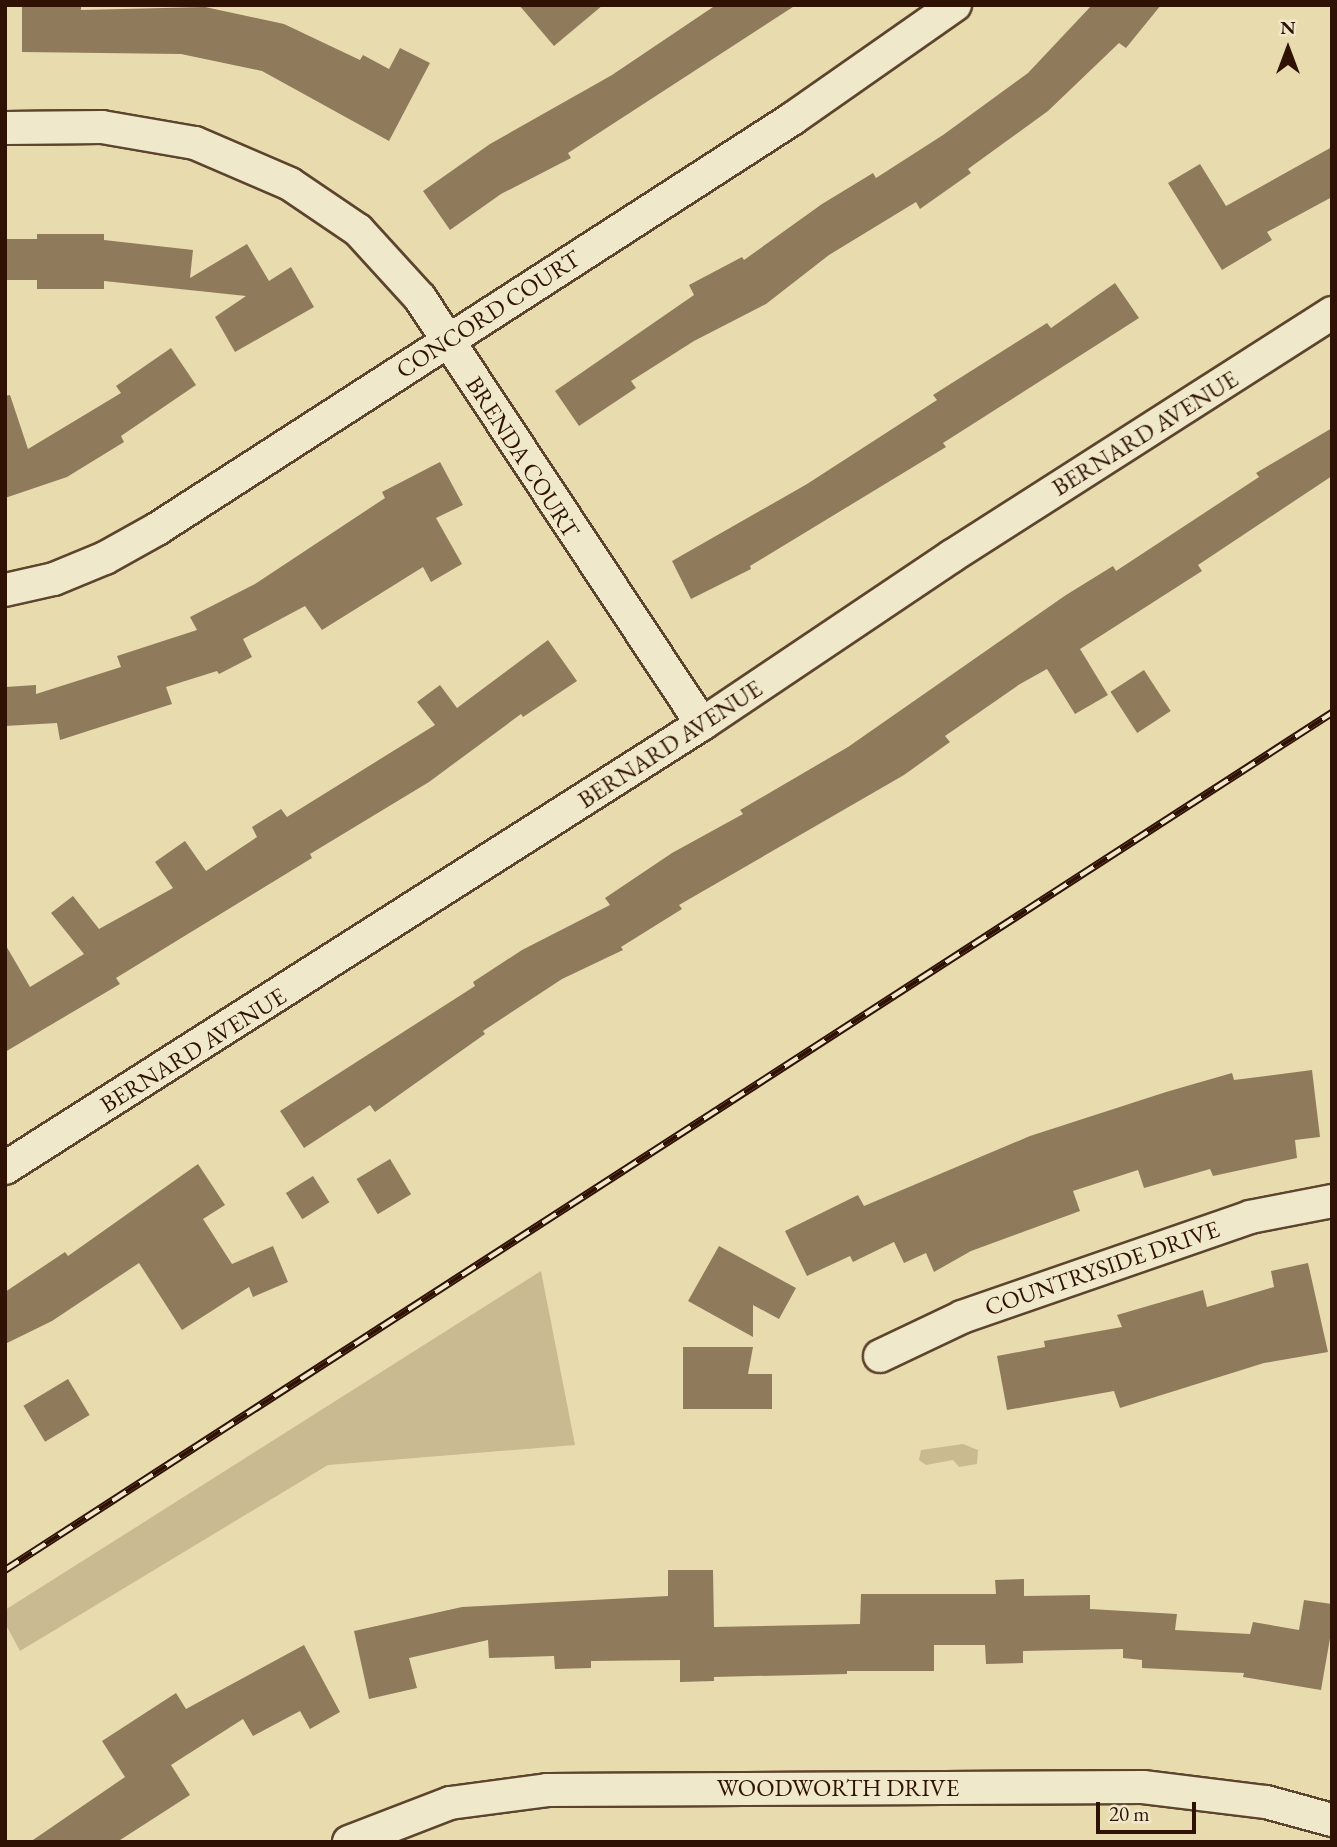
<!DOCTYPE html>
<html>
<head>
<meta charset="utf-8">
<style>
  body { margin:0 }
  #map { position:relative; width:1337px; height:1847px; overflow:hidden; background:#e8dcae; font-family:"EB Garamond",serif }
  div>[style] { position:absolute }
  .green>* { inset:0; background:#c9ba91 }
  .building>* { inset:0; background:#8f7b5c; transform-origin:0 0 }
  .roads { filter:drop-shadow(2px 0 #5d442e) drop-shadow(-2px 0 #5d442e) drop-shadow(0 2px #5d442e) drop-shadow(0 -2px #5d442e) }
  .minor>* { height:32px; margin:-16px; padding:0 16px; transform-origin:16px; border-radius:16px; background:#f0e8ca }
  .rail>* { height:8px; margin-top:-4px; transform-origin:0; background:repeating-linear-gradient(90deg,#f0e8ca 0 16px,#2f1204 0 32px); box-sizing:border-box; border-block:2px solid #2f1204 }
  span { translate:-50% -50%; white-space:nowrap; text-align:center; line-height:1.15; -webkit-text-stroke:7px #f0e8ca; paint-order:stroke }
  .street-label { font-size:24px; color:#2f1204 }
  .frame { position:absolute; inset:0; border:7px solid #2f1204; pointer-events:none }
  .north { position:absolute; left:1253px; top:14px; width:70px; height:70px; -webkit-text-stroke:5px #f0e8ca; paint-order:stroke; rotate:0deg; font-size:19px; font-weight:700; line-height:28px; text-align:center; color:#2f1204 }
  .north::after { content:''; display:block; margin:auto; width:24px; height:32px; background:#2f1204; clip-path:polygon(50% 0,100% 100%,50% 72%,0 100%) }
  .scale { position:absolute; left:1096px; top:1802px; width:100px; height:32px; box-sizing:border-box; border:4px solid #2f1204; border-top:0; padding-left:9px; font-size:21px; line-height:24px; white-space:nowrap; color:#2f1204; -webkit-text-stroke:5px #f0e8ca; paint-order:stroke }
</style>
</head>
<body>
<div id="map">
  <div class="green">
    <div style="clip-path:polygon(541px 1271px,575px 1445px,328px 1465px,20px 1651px,5px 1623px,5px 1610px)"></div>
    <div style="clip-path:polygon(963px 1444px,978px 1450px,977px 1464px,959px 1467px,953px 1460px,926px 1465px,919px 1460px,921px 1450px)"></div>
  </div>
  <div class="building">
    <div style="clip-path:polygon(519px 5px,603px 5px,554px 46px)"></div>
    <div style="clip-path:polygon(716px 5px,796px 5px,568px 153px,571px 158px,501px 194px,450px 230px,423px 191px,490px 144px,612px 75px)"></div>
    <div style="clip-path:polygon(1092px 5px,1161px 5px,1126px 48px,1119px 43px,1048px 111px,968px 169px,971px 173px,920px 209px,916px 202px,829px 255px,766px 304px,694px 341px,631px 381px,636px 388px,579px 426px,555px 391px,694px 295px,689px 285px,742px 257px,744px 260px,822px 204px,873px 173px,876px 178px,943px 135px,1028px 73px)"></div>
    <div style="clip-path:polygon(22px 6px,81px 6px,81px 10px,205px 7px,284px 24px,360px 60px,363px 55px,389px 69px,400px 48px,430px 63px,389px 141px,262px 71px,181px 54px,22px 52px)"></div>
    <div style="clip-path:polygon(1332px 147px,1332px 197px,1267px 232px,1272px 240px,1222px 270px,1168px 183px,1200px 164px,1226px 206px)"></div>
    <div style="clip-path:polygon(37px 234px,104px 234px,104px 240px,193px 250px,190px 278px,247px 244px,269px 281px,291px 267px,314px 307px,235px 352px,215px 317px,246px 296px,104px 281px,104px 289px,37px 289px,37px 280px,5px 280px,5px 239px,37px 239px)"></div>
    <div style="clip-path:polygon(1115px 283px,1139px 318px,943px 443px,946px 447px,750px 566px,751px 569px,691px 599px,672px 561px,807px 484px,937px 400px,933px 395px,1047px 323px,1051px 328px)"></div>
    <div style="clip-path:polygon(171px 348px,196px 385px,121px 436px,124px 442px,67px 477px,5px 498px,5px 396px,10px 395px,28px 449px,121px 393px,116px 386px)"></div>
    <div style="clip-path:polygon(1332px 428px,1332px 476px,1198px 565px,1202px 571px,1080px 649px,1108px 695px,1075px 714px,1047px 669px,1020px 684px,945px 736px,950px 742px,904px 775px,679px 905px,682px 909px,621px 947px,623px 950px,562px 979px,483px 1031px,485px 1034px,375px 1112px,370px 1105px,304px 1148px,280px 1111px,475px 986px,473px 982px,522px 950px,610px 905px,605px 898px,672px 853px,743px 814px,740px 810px,848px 747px,1066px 595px,1113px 566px,1116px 571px,1259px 477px,1256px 473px)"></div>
    <div style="clip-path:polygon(440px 462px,463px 505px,436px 518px,462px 564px,431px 582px,423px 567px,322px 630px,305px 606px,243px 639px,252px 657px,219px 674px,217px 671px,166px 687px,172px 704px,60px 740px,57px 723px,5px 726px,5px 687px,36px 685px,36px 694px,121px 667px,117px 656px,197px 630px,190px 617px,255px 584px,385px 498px,382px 492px)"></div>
    <div style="clip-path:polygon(548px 640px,577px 681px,523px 717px,521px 714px,429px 782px,310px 854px,312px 858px,116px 978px,120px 984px,5px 1052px,5px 944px,30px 987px,84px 954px,51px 913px,73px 896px,99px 929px,173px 888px,155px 862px,185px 841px,206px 871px,257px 837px,252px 827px,281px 809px,287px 817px,435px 725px,417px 702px,440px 685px,457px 708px)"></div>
    <div style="left:1144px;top:670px;width:49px;height:40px;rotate:57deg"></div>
    <div style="clip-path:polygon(1312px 1070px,1320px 1137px,1295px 1140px,1297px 1158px,1213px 1176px,1210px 1169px,1144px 1188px,1138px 1170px,1073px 1191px,1080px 1211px,971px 1251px,934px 1272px,926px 1253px,904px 1263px,894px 1242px,853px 1262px,850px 1256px,807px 1276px,785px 1231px,858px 1195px,864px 1206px,1030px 1136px,1166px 1092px,1232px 1073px,1234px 1080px)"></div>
    <div style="left:390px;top:1159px;width:41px;height:39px;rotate:59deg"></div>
    <div style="clip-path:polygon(198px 1164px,225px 1205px,203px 1219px,232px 1264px,273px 1246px,288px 1282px,253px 1297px,249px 1287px,182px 1330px,139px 1263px,52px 1321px,5px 1344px,5px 1292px,65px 1252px,68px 1256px)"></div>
    <div style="left:313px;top:1176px;width:31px;height:32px;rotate:58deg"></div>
    <div style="clip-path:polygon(719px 1246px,796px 1288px,779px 1319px,753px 1305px,753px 1337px,688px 1301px)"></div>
    <div style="clip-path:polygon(1308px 1263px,1328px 1352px,1264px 1363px,1120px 1408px,1114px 1391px,1007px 1410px,997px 1356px,1045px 1347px,1044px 1341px,1122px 1327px,1117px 1315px,1203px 1290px,1207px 1307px,1274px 1287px,1271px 1271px)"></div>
    <div style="clip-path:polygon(683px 1347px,753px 1347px,748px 1374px,772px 1374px,772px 1409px,683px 1409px)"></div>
    <div style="left:68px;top:1379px;width:42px;height:52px;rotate:59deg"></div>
    <div style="clip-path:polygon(668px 1570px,713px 1570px,714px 1627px,860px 1624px,861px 1594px,996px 1594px,995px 1580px,1024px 1579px,1024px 1596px,1090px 1595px,1090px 1609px,1177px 1614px,1175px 1630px,1250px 1634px,1253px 1622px,1299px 1630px,1304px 1600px,1332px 1604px,1332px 1627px,1321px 1690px,1243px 1677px,1244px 1673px,1142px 1668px,1142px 1660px,1123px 1658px,1123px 1649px,1023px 1651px,1023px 1663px,986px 1664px,985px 1645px,934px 1645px,934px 1671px,847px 1671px,847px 1674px,714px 1677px,714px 1681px,680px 1682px,680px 1660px,591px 1661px,591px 1668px,555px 1669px,554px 1656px,489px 1658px,488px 1640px,409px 1658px,417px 1688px,369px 1699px,354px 1631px,462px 1607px,668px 1596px)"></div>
    <div style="clip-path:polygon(304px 1645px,340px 1712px,310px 1729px,300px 1711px,253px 1736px,243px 1719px,171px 1765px,190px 1795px,117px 1842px,30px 1842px,125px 1777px,102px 1741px,176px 1693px,186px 1709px)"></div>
  </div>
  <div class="roads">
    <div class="minor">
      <div style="left:5px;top:128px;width:97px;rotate:-0.6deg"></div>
      <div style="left:102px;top:127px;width:94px;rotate:9.8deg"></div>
      <div style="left:195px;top:143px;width:103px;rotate:23.3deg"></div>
      <div style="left:290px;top:184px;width:82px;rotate:34.1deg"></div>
      <div style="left:358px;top:230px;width:92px;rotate:47.6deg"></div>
      <div style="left:420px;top:298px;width:511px;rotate:56.5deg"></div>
      <div style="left:5px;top:590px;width:50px;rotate:-12.7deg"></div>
      <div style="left:54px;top:579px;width:55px;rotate:-22.4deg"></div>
      <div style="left:105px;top:558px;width:60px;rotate:-29.1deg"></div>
      <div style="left:157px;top:529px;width:756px;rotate:-32.85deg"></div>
      <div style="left:792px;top:119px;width:199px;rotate:-35deg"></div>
      <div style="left:5px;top:1168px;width:826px;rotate:-32.5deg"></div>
      <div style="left:702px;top:724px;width:301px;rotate:-33.9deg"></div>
      <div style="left:952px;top:556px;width:451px;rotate:-32.6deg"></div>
      <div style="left:880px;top:1356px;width:91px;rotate:-25.4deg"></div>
      <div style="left:962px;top:1317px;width:305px;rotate:-19.1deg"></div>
      <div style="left:1250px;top:1217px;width:84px;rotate:-11deg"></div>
      <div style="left:349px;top:1842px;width:108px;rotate:-21.1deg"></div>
      <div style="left:450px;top:1803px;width:98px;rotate:-7.6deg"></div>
      <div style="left:547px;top:1790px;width:596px;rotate:-0.29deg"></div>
      <div style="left:1143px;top:1787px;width:124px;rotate:7deg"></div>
      <div style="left:1266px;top:1802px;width:68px;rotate:15.3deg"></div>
    </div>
  </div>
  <div class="rail">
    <div style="left:5px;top:1570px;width:1580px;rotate:-32.86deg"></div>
  </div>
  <div class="street-label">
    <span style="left:488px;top:314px;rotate:-33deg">CONCORD COURT</span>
    <span style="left:1145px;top:433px;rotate:-32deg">BERNARD AVENUE</span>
    <span style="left:523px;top:457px;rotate:57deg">BRENDA COURT</span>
    <span style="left:670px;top:744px;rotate:-33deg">BERNARD AVENUE</span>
    <span style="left:193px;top:1050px;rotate:-32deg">BERNARD AVENUE</span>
    <span style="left:1102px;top:1268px;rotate:-19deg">COUNTRYSIDE DRIVE</span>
    <span style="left:838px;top:1788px">WOODWORTH DRIVE</span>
  </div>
  <div class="frame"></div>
  <div class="north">N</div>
  <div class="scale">20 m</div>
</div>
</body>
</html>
